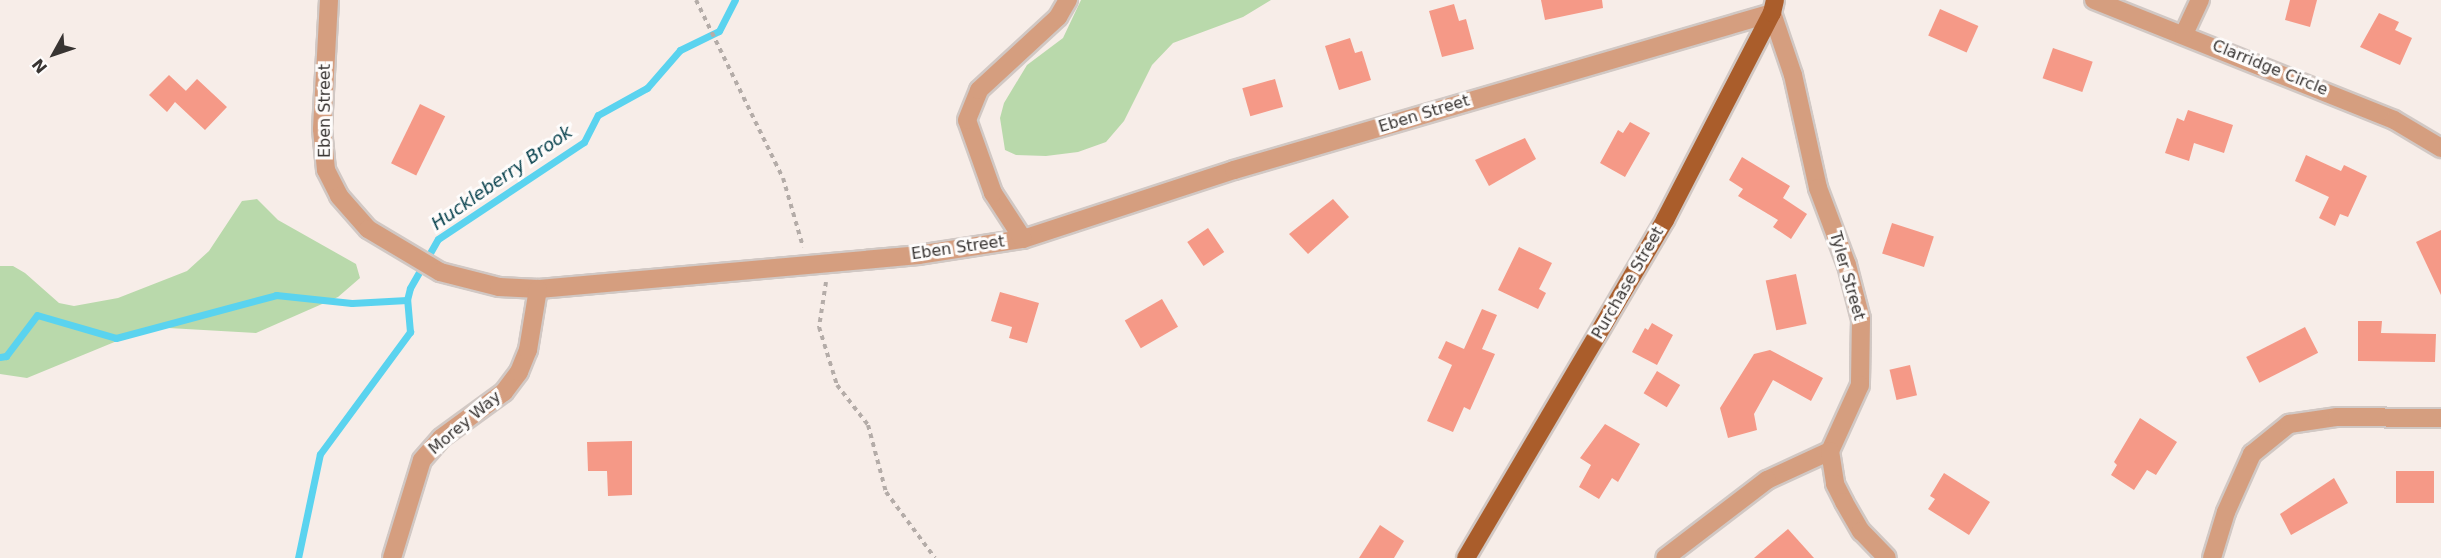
<!DOCTYPE html>
<html>
<head>
<meta charset="utf-8">
<style>
  body { margin:0 }
  #map { position:relative; width:2441px; height:558px; overflow:hidden; background:#f7ede8; font-family:"DejaVu Sans",sans-serif }
  div>[style] { position:absolute }
  .green>* { inset:0; background:#b9d9ab }
  .stream>* { height:7px; margin:-3.5px; padding:0 3.5px; transform-origin:3.5px; border-radius:3.5px; background:#5ad3ef }
  .building>* { inset:0; background:#f59987; transform-origin:0 0 }
  .path>* { height:4px; margin-top:-2px; transform-origin:0; background:repeating-linear-gradient(90deg,#b4aca8 0 4.5px,transparent 0 9px) }
  .roads { filter:drop-shadow(2px 0 #d1c8c4) drop-shadow(-2px 0 #d1c8c4) drop-shadow(0 2px #d1c8c4) drop-shadow(0 -2px #d1c8c4) }
  .minor>* { height:18px; margin:-9px; padding:0 9px; transform-origin:9px; border-radius:9px; background:#d59e7f }
  .major>* { height:18px; margin:-9px; padding:0 9px; transform-origin:9px; border-radius:9px; background:#aa5d2b }
  span { translate:-50% -50%; white-space:nowrap; text-align:center; line-height:1.15; -webkit-text-stroke:6px #fefcfb; paint-order:stroke }
  .street-label { font-size:16px; color:#383432 }
  .water-label { font-size:18px; color:#06404c; font-style:italic }
  .north { position:absolute; left:24px; top:24px; width:60px; height:60px; -webkit-text-stroke:4px #fefcfb; paint-order:stroke; rotate:230deg; font-size:16px; font-weight:700; line-height:24px; text-align:center; color:#383432 }
  .north::after { content:''; display:block; margin:auto; width:21px; height:27px; background:#383432; clip-path:polygon(50% 0,100% 100%,50% 72%,0 100%) }
</style>
</head>
<body>
<div id="map">
  <div class="green">
    <div style="clip-path:polygon(1081px 0,1271px 0,1243px 17px,1173px 43px,1152px 65px,1124px 121px,1106px 142px,1078px 152px,1046px 156px,1016px 155px,1005px 150px,1000px 118px,1004px 103px,1027px 65px,1063px 38px)"></div>
    <div style="clip-path:polygon(257px 199px,278px 220px,356px 264px,360px 278px,338px 297px,256px 333px,151px 327px,27px 378px,0 374px,0 266px,13px 266px,25px 273px,59px 303px,74px 306px,118px 298px,187px 271px,209px 251px,242px 201px)"></div>
  </div>
  <div class="stream">
    <div style="left:0;top:357px;width:6px;rotate:-9deg"></div>
    <div style="left:6px;top:356px;width:51px;rotate:-52.9deg"></div>
    <div style="left:37px;top:315px;width:82px;rotate:16.2deg"></div>
    <div style="left:116px;top:338px;width:166px;rotate:-15deg"></div>
    <div style="left:276px;top:295px;width:76px;rotate:6deg"></div>
    <div style="left:352px;top:303px;width:55px;rotate:-3.1deg"></div>
    <div style="left:298px;top:558px;width:106px;rotate:-78.1deg"></div>
    <div style="left:320px;top:454px;width:152px;rotate:-53.6deg"></div>
    <div style="left:410px;top:332px;width:32px;rotate:-95deg"></div>
    <div style="left:407px;top:300px;width:12px;rotate:-76deg"></div>
    <div style="left:410px;top:288px;width:56px;rotate:-60.3deg"></div>
    <div style="left:438px;top:239px;width:175px;rotate:-33.6deg"></div>
    <div style="left:584px;top:142px;width:30px;rotate:-63deg"></div>
    <div style="left:598px;top:115px;width:56px;rotate:-28.9deg"></div>
    <div style="left:647px;top:88px;width:50px;rotate:-49deg"></div>
    <div style="left:680px;top:50px;width:43px;rotate:-26deg"></div>
    <div style="left:719px;top:31px;width:35px;rotate:-63deg"></div>
  </div>
  <div class="building">
    <div style="clip-path:polygon(1541px 0,1602px 0,1603px 8px,1545px 20px)"></div>
    <div style="clip-path:polygon(2290px 0,2317px 0,2310px 27px,2285px 20px)"></div>
    <div style="clip-path:polygon(1454px 4px,1459px 21px,1466px 19px,1474px 49px,1442px 57px,1429px 11px)"></div>
    <div style="left:1940px;top:9px;width:42px;height:29px;rotate:24deg"></div>
    <div style="clip-path:polygon(2379px 13px,2399px 22px,2395px 30px,2412px 38px,2400px 65px,2360px 47px)"></div>
    <div style="clip-path:polygon(1350px 38px,1355px 53px,1362px 51px,1371px 80px,1339px 90px,1325px 46px)"></div>
    <div style="left:2053px;top:48px;width:42px;height:32px;rotate:19deg"></div>
    <div style="clip-path:polygon(169px 75px,186px 91px,182px 95px,197px 79px,227px 107px,205px 130px,175px 102px,167px 112px,149px 95px)"></div>
    <div style="left:1275px;top:79px;width:29px;height:34px;rotate:74deg"></div>
    <div style="left:420px;top:104px;width:28px;height:66px;rotate:26deg"></div>
    <div style="clip-path:polygon(2188px 110px,2233px 125px,2224px 153px,2194px 143px,2189px 161px,2165px 153px,2177px 118px,2184px 121px)"></div>
    <div style="clip-path:polygon(1630px 122px,1650px 133px,1625px 177px,1600px 163px,1618px 130px,1623px 133px)"></div>
    <div style="clip-path:polygon(1525px 138px,1536px 159px,1489px 186px,1475px 160px)"></div>
    <div style="clip-path:polygon(2306px 155px,2341px 171px,2344px 165px,2367px 176px,2348px 217px,2340px 214px,2335px 226px,2319px 218px,2329px 197px,2295px 181px)"></div>
    <div style="clip-path:polygon(1742px 157px,1790px 186px,1783px 198px,1807px 214px,1791px 239px,1773px 227px,1778px 220px,1738px 196px,1743px 189px,1729px 180px)"></div>
    <div style="clip-path:polygon(1333px 199px,1349px 217px,1308px 254px,1289px 234px)"></div>
    <div style="left:1892px;top:223px;width:44px;height:32px;rotate:18deg"></div>
    <div style="left:1208px;top:228px;width:29px;height:25px;rotate:56deg"></div>
    <div style="clip-path:polygon(2441px 230px,2441px 295px,2416px 242px)"></div>
    <div style="clip-path:polygon(1519px 247px,1552px 263px,1539px 289px,1546px 293px,1538px 309px,1498px 290px)"></div>
    <div style="left:1796px;top:274px;width:51px;height:31px;rotate:78deg"></div>
    <div style="clip-path:polygon(1000px 292px,1039px 303px,1027px 343px,1009px 338px,1012px 327px,991px 321px)"></div>
    <div style="left:1162px;top:299px;width:32px;height:43px;rotate:60deg"></div>
    <div style="clip-path:polygon(1482px 309px,1497px 315px,1482px 349px,1495px 354px,1470px 410px,1464px 407px,1453px 432px,1427px 421px,1452px 365px,1438px 358px,1446px 341px,1464px 349px)"></div>
    <div style="clip-path:polygon(2358px 321px,2382px 321px,2381px 333px,2436px 334px,2435px 362px,2358px 361px)"></div>
    <div style="clip-path:polygon(1652px 323px,1673px 335px,1657px 365px,1632px 352px,1645px 328px,1648px 330px)"></div>
    <div style="left:2305px;top:327px;width:29px;height:66px;rotate:63deg"></div>
    <div style="clip-path:polygon(1770px 350px,1823px 378px,1811px 401px,1773px 380px,1754px 414px,1757px 430px,1728px 438px,1720px 408px,1754px 354px)"></div>
    <div style="left:1910px;top:365px;width:31px;height:21px;rotate:77deg"></div>
    <div style="left:1657px;top:371px;width:27px;height:26px;rotate:31deg"></div>
    <div style="clip-path:polygon(2140px 418px,2177px 442px,2156px 475px,2147px 470px,2134px 490px,2111px 475px,2117px 465px,2114px 462px)"></div>
    <div style="clip-path:polygon(1605px 424px,1640px 444px,1618px 482px,1612px 478px,1599px 499px,1579px 487px,1591px 465px,1580px 458px)"></div>
    <div style="clip-path:polygon(632px 441px,632px 495px,608px 496px,607px 471px,588px 471px,587px 442px)"></div>
    <div style="left:2434px;top:471px;width:32px;height:38px;rotate:90deg"></div>
    <div style="clip-path:polygon(1944px 473px,1990px 502px,1969px 535px,1928px 509px,1935px 499px,1930px 496px)"></div>
    <div style="clip-path:polygon(2334px 478px,2348px 503px,2291px 535px,2280px 514px)"></div>
    <div style="clip-path:polygon(1380px 525px,1404px 541px,1394px 558px,1359px 558px)"></div>
    <div style="clip-path:polygon(1788px 529px,1814px 558px,1754px 558px)"></div>
  </div>
  <div class="path">
    <div style="left:696px;top:0;width:198px;rotate:64deg"></div>
    <div style="left:783px;top:178px;width:72px;rotate:73.8deg"></div>
    <div style="left:826px;top:282px;width:46px;rotate:98.8deg"></div>
    <div style="left:819px;top:327px;width:61px;rotate:72.8deg"></div>
    <div style="left:837px;top:385px;width:51px;rotate:52.2deg"></div>
    <div style="left:868px;top:425px;width:69px;rotate:75deg"></div>
    <div style="left:886px;top:492px;width:82px;rotate:53.4deg"></div>
  </div>
  <div class="roads">
    <div class="minor">
      <div style="left:329px;top:0;width:129px;rotate:93.1deg"></div>
      <div style="left:322px;top:129px;width:41px;rotate:84.4deg"></div>
      <div style="left:326px;top:170px;width:29px;rotate:63deg"></div>
      <div style="left:339px;top:196px;width:44px;rotate:48.7deg"></div>
      <div style="left:368px;top:229px;width:84px;rotate:30.8deg"></div>
      <div style="left:440px;top:272px;width:61px;rotate:14.3deg"></div>
      <div style="left:499px;top:287px;width:40px;rotate:2.9deg"></div>
      <div style="left:539px;top:289px;width:381px;rotate:-5.1deg"></div>
      <div style="left:918px;top:255px;width:106px;rotate:-8.7deg"></div>
      <div style="left:1023px;top:239px;width:222px;rotate:-18.1deg"></div>
      <div style="left:1234px;top:170px;width:560px;rotate:-16.27deg"></div>
      <div style="left:1772px;top:13px;width:65px;rotate:71.3deg"></div>
      <div style="left:1793px;top:75px;width:116px;rotate:77.5deg"></div>
      <div style="left:1818px;top:188px;width:82px;rotate:69.4deg"></div>
      <div style="left:1847px;top:265px;width:56px;rotate:75.5deg"></div>
      <div style="left:1861px;top:319px;width:66px;rotate:90.9deg"></div>
      <div style="left:1860px;top:385px;width:72px;rotate:114.4deg"></div>
      <div style="left:1830px;top:451px;width:69px;rotate:155.3deg"></div>
      <div style="left:1767px;top:480px;width:128px;rotate:142.6deg"></div>
      <div style="left:2094px;top:0;width:323px;rotate:21.8deg"></div>
      <div style="left:2394px;top:120px;width:55px;rotate:30.8deg"></div>
      <div style="left:2184px;top:34px;width:38px;rotate:-65deg"></div>
      <div style="left:1023px;top:239px;width:55px;rotate:-123.1deg"></div>
      <div style="left:993px;top:193px;width:77px;rotate:-109.6deg"></div>
      <div style="left:967px;top:120px;width:32px;rotate:-68deg"></div>
      <div style="left:979px;top:90px;width:108px;rotate:-42.7deg"></div>
      <div style="left:1058px;top:17px;width:20px;rotate:-60deg"></div>
      <div style="left:1830px;top:451px;width:33px;rotate:81deg"></div>
      <div style="left:1835px;top:484px;width:20px;rotate:63deg"></div>
      <div style="left:1844px;top:502px;width:34px;rotate:60deg"></div>
      <div style="left:1861px;top:531px;width:37px;rotate:46deg"></div>
      <div style="left:392px;top:558px;width:102px;rotate:-73deg"></div>
      <div style="left:422px;top:460px;width:29px;rotate:-49deg"></div>
      <div style="left:441px;top:438px;width:78px;rotate:-36.1deg"></div>
      <div style="left:504px;top:392px;width:25px;rotate:-53deg"></div>
      <div style="left:519px;top:372px;width:24px;rotate:-68deg"></div>
      <div style="left:528px;top:350px;width:62px;rotate:-80.7deg"></div>
      <div style="left:2212px;top:558px;width:48px;rotate:-73.1deg"></div>
      <div style="left:2226px;top:512px;width:64px;rotate:-65.9deg"></div>
      <div style="left:2252px;top:454px;width:48px;rotate:-39deg"></div>
      <div style="left:2289px;top:424px;width:49px;rotate:-8.3deg"></div>
      <div style="left:2337px;top:417px;width:104px;rotate:0.6deg"></div>
    </div>
    <div class="major">
      <div style="left:1466px;top:558px;width:392px;rotate:-59.5deg"></div>
      <div style="left:1665px;top:220px;width:233px;rotate:-62.7deg"></div>
      <div style="left:1772px;top:13px;width:13px;rotate:-77deg"></div>
    </div>
  </div>
  <div class="street-label">
    <span style="left:2270px;top:68px;rotate:22deg">Clarridge Circle</span>
    <span style="left:325px;top:111px;rotate:-90deg">Eben Street</span>
    <span style="left:1424px;top:114px;rotate:-17deg">Eben Street</span>
    <span style="left:958px;top:248px;rotate:-8deg">Eben Street</span>
    <span style="left:1847px;top:276px;rotate:74deg">Tyler Street</span>
    <span style="left:1628px;top:283px;rotate:-60deg">Purchase Street</span>
    <span style="left:465px;top:423px;rotate:-40deg">Morey Way</span>
  </div>
  <div class="water-label">
    <span style="left:502px;top:178px;rotate:-35deg">Huckleberry Brook</span>
  </div>
  <div class="north">N</div>
</div>
</body>
</html>
